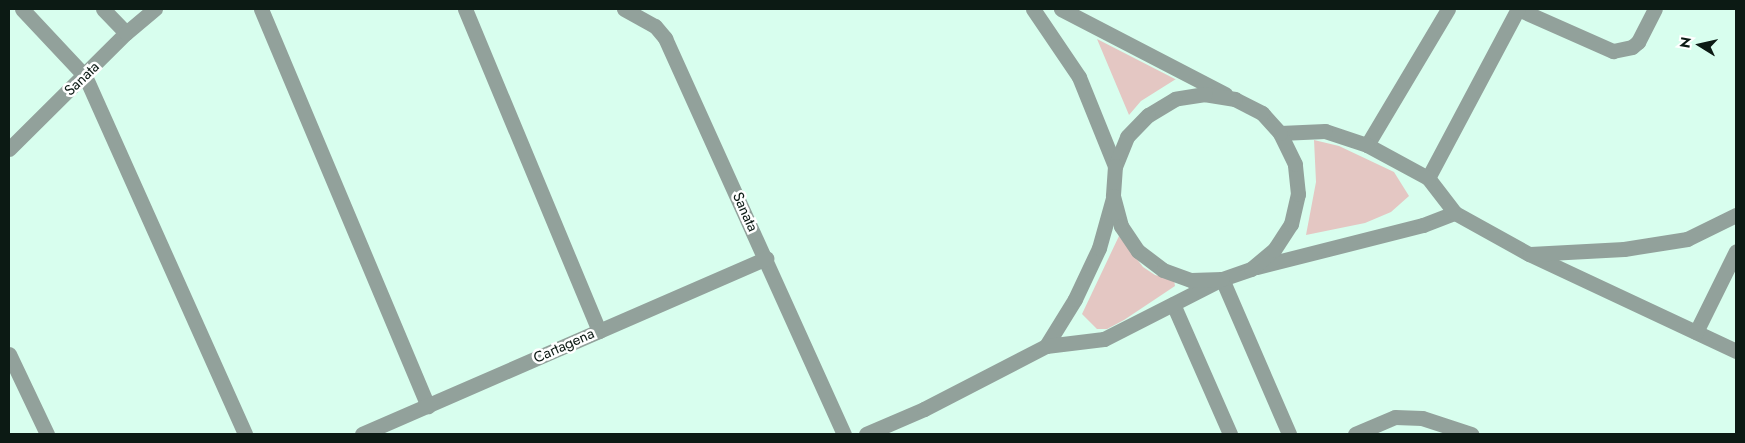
<!DOCTYPE html>
<html>
<head>
<meta charset="utf-8">
<style>
  body { margin:0 }
  #map { position:relative; width:1745px; height:443px; overflow:hidden; background:#d8feee; font-family:Jost,sans-serif }
  div>[style] { position:absolute }
  .green>* { inset:0; background:#e4c7c3 }
  .minor>* { height:15px; margin:-7.5px; padding:0 7.5px; transform-origin:7.5px; border-radius:7.5px; background:#92a19b }
  span { translate:-50% -50%; white-space:nowrap; text-align:center; line-height:1.15; -webkit-text-stroke:5px #fff; paint-order:stroke }
  .street-label { font-size:15px; color:#0c1a14 }
  .frame { position:absolute; inset:0; border:10px solid #0c1a14; pointer-events:none }
  .north { position:absolute; left:1675px; top:20px; width:50px; height:50px; -webkit-text-stroke:4px #fff; paint-order:stroke; rotate:280deg; font-size:14px; font-weight:700; line-height:20px; text-align:center; color:#0c1a14 }
  .north::after { content:''; display:block; margin:auto; width:18px; height:22px; background:#0c1a14; clip-path:polygon(50% 0,100% 100%,50% 72%,0 100%) }
</style>
</head>
<body>
<div id="map">
  <div class="green">
    <div style="clip-path:polygon(1097px 39px,1175px 79px,1176px 79px,1141px 101px,1129px 115px)"></div>
    <div style="clip-path:polygon(1314px 140px,1339px 146px,1394px 172px,1409px 196px,1391px 212px,1365px 223px,1306px 235px,1316px 182px)"></div>
    <div style="clip-path:polygon(1119px 236px,1143px 267px,1155px 275px,1174px 280px,1175px 286px,1124px 320px,1107px 329px,1097px 329px,1082px 314px)"></div>
  </div>
  <div class="minor">
    <div style="left:22px;top:9px;width:92px;rotate:46.8deg"></div>
    <div style="left:85px;top:76px;width:392px;rotate:65.9deg"></div>
    <div style="left:103px;top:9px;width:33px;rotate:46deg"></div>
    <div style="left:261px;top:9px;width:431px;rotate:67.2deg"></div>
    <div style="left:465px;top:9px;width:349px;rotate:67.4deg"></div>
    <div style="left:624px;top:9px;width:35px;rotate:29deg"></div>
    <div style="left:655px;top:26px;width:16px;rotate:50deg"></div>
    <div style="left:665px;top:38px;width:435px;rotate:65.7deg"></div>
    <div style="left:1033px;top:9px;width:82px;rotate:55.9deg"></div>
    <div style="left:1079px;top:77px;width:96px;rotate:68deg"></div>
    <div style="left:1061px;top:9px;width:185px;rotate:27.4deg"></div>
    <div style="left:1518px;top:9px;width:104px;rotate:23.9deg"></div>
    <div style="left:1613px;top:51px;width:19px;rotate:-12deg"></div>
    <div style="left:1632px;top:47px;width:8px;rotate:-40deg"></div>
    <div style="left:1638px;top:42px;width:37px;rotate:-63deg"></div>
    <div style="left:1367px;top:145px;width:158px;rotate:-59.2deg"></div>
    <div style="left:9px;top:149px;width:165px;rotate:-44.8deg"></div>
    <div style="left:126px;top:33px;width:38px;rotate:-40deg"></div>
    <div style="left:1428px;top:178px;width:191px;rotate:-62deg"></div>
    <div style="left:1455px;top:213px;width:85px;rotate:29deg"></div>
    <div style="left:1529px;top:254px;width:229px;rotate:25.1deg"></div>
    <div style="left:1530px;top:254px;width:94px;rotate:-3deg"></div>
    <div style="left:1624px;top:249px;width:64px;rotate:-9deg"></div>
    <div style="left:1687px;top:239px;width:55px;rotate:-26.1deg"></div>
    <div style="left:1257px;top:267px;width:171px;rotate:-14.2deg"></div>
    <div style="left:1423px;top:225px;width:34px;rotate:-21deg"></div>
    <div style="left:1455px;top:213px;width:44px;rotate:-127.6deg"></div>
    <div style="left:1428px;top:178px;width:69px;rotate:-151.6deg"></div>
    <div style="left:1367px;top:145px;width:44px;rotate:-161.6deg"></div>
    <div style="left:1325px;top:131px;width:45px;rotate:177.5deg"></div>
    <div style="left:1222px;top:279px;width:169px;rotate:66.6deg"></div>
    <div style="left:1173px;top:304px;width:142px;rotate:66.3deg"></div>
    <div style="left:1696px;top:332px;width:90px;rotate:-63.7deg"></div>
    <div style="left:1046px;top:346px;width:55px;rotate:-58.3deg"></div>
    <div style="left:1075px;top:299px;width:56px;rotate:-64.8deg"></div>
    <div style="left:1099px;top:248px;width:52px;rotate:-74.4deg"></div>
    <div style="left:9px;top:354px;width:89px;rotate:64.6deg"></div>
    <div style="left:362px;top:434px;width:441px;rotate:-23.5deg"></div>
    <div style="left:866px;top:434px;width:63px;rotate:-23.3deg"></div>
    <div style="left:924px;top:409px;width:137px;rotate:-27.3deg"></div>
    <div style="left:1046px;top:346px;width:58px;rotate:-6.9deg"></div>
    <div style="left:1104px;top:339px;width:132px;rotate:-27deg"></div>
    <div style="left:1222px;top:279px;width:31px;rotate:-19deg"></div>
    <div style="left:1251px;top:269px;width:30px;rotate:-40deg"></div>
    <div style="left:1274px;top:250px;width:31px;rotate:-57deg"></div>
    <div style="left:1291px;top:224px;width:31px;rotate:-77deg"></div>
    <div style="left:1298px;top:194px;width:30px;rotate:-96deg"></div>
    <div style="left:1295px;top:164px;width:34px;rotate:-116deg"></div>
    <div style="left:1280px;top:133px;width:27px;rotate:-132deg"></div>
    <div style="left:1262px;top:113px;width:30px;rotate:-153deg"></div>
    <div style="left:1235px;top:99px;width:30px;rotate:-171deg"></div>
    <div style="left:1205px;top:94px;width:30px;rotate:171deg"></div>
    <div style="left:1175px;top:99px;width:31px;rotate:149deg"></div>
    <div style="left:1148px;top:115px;width:30px;rotate:134deg"></div>
    <div style="left:1127px;top:137px;width:31px;rotate:112deg"></div>
    <div style="left:1115px;top:166px;width:30px;rotate:94deg"></div>
    <div style="left:1113px;top:196px;width:31px;rotate:75deg"></div>
    <div style="left:1121px;top:226px;width:30px;rotate:56deg"></div>
    <div style="left:1138px;top:251px;width:31px;rotate:37deg"></div>
    <div style="left:1163px;top:270px;width:30px;rotate:20deg"></div>
    <div style="left:1191px;top:280px;width:31px;rotate:-2deg"></div>
    <div style="left:1355px;top:434px;width:43px;rotate:-23deg"></div>
    <div style="left:1395px;top:417px;width:27px;rotate:2deg"></div>
    <div style="left:1422px;top:418px;width:52px;rotate:18.1deg"></div>
  </div>
  <div class="street-label">
    <span style="left:82px;top:79px;rotate:-44deg">Sanata</span>
    <span style="left:745px;top:212px;rotate:66deg">Sanata</span>
    <span style="left:564px;top:346px;rotate:-24deg">Cartagena</span>
  </div>
  <div class="frame"></div>
  <div class="north">N</div>
</div>
</body>
</html>
